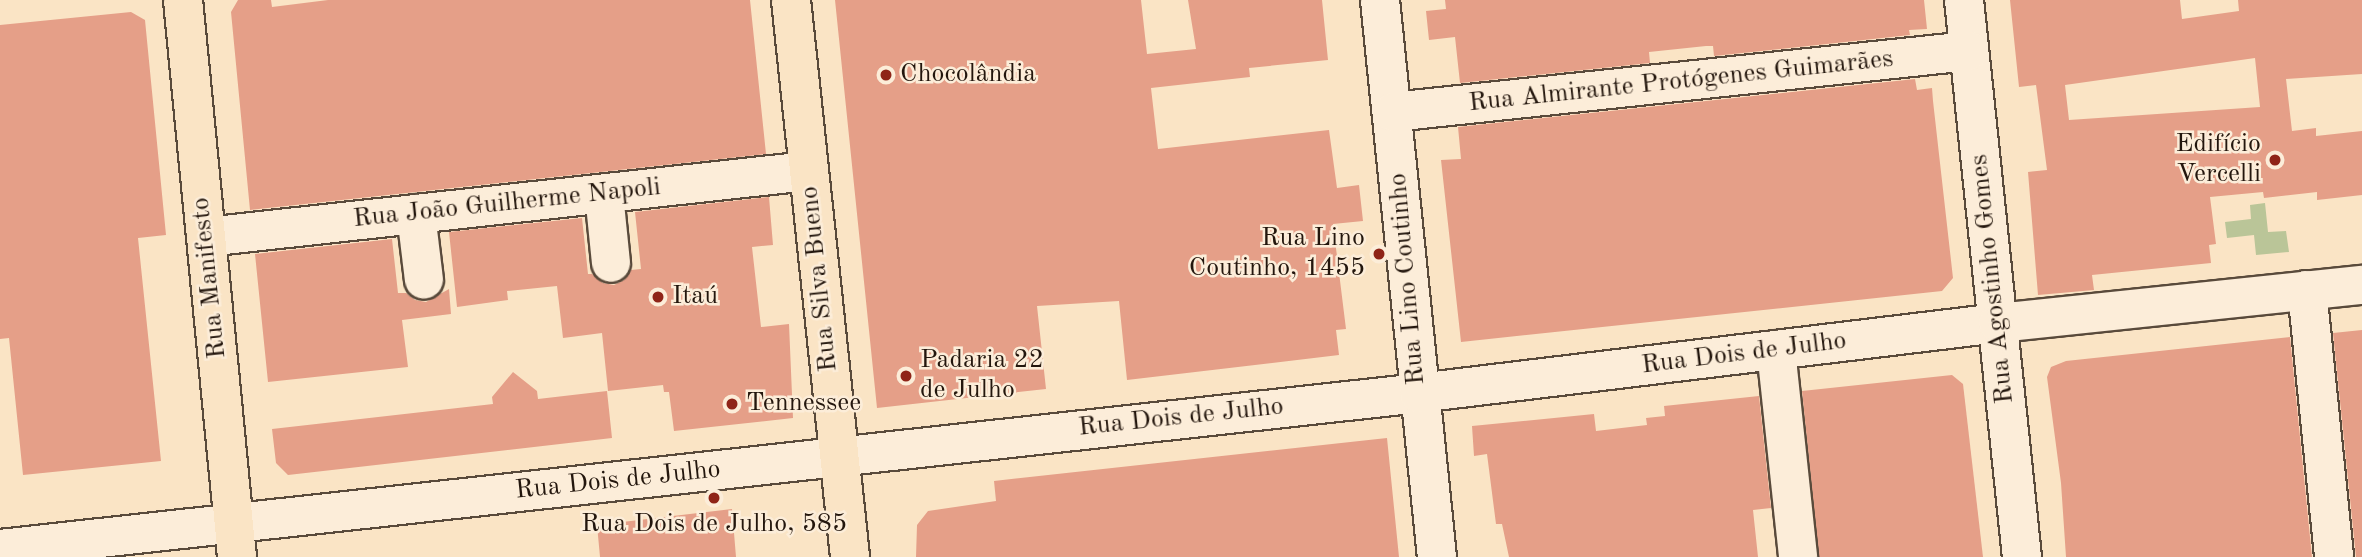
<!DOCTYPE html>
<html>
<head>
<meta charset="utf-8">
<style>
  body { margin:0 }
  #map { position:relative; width:2362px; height:557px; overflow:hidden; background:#fae4c5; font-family:"Old Standard TT",serif }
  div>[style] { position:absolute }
  .green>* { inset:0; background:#bac598 }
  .building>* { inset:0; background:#e59f88 }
  .roads { filter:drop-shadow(2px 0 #594a3b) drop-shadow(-2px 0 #594a3b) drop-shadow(0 2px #594a3b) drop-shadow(0 -2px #594a3b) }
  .minor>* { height:38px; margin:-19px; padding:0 19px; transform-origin:19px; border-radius:19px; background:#fcedd9 }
  .major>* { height:38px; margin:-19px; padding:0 19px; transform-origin:19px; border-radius:19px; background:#fae4c5 }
  .dots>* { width:19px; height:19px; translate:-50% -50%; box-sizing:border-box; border:4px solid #fcedd9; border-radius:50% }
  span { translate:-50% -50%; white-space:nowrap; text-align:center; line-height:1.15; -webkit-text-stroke:5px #fcedd9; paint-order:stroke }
  .poi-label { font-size:26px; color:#23160d }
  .left { translate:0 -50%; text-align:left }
  .right { translate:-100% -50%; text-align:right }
  .street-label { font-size:26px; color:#23160d }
</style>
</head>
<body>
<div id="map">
  <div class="green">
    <div style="clip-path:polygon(2265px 203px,2268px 232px,2286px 231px,2289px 252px,2256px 255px,2254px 235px,2227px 238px,2225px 222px,2251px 219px,2250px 205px)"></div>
  </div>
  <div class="building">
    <div style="clip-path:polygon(238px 0,271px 0,272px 7px,328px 0,750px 0,766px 154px,250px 210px,231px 12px)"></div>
    <div style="clip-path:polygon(835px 0,1141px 0,1147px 54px,1196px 49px,1188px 0,1322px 0,1328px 60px,1249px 68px,1250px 77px,1151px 88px,1158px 149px,1329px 130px,1337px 188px,1359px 185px,1363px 221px,1333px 224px,1346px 329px,1336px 330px,1339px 355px,1127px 380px,1119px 301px,1037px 306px,1046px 389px,877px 408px)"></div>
    <div style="clip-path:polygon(1445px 0,1924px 0,1927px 29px,1909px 30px,1910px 35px,1714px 56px,1713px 46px,1706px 46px,1649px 52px,1650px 63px,1460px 83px,1455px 37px,1429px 40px,1426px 11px,1446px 9px)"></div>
    <div style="clip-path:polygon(evenodd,2010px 0,2180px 0,2182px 19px,2239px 11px,2238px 0,2362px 0,2362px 74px,2286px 79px,2292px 131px,2316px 128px,2316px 136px,2362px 131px,2362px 195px,2317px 200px,2317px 192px,2264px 198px,2263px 192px,2210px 197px,2216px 244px,2209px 245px,2211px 263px,2092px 275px,2094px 290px,2038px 295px,2028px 172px,2047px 170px,2036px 85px,2019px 87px,2010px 0,2255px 58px,2260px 107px,2069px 120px,2065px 85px,2255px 58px)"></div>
    <div style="clip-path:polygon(131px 12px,145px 20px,166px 235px,138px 238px,161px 461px,23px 475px,9px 338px,0 339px,0 25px)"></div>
    <div style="clip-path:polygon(1915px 79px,1917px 90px,1932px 88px,1933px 101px,1953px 278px,1942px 291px,1461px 342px,1441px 160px,1461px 159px,1458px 127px)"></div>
    <div style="clip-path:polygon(769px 197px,773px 245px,752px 247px,761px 327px,789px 324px,793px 418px,674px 431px,669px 392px,664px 392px,663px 385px,608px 391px,602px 333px,563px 338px,557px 286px,507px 291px,508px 300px,457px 307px,449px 232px,582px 218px,588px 274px,592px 274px,603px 283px,614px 285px,624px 280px,631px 270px,641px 269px,635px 212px)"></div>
    <div style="clip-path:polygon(392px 239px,398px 293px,406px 293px,415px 300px,426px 302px,449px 289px,451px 314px,402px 320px,408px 367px,268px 382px,255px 254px)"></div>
    <div style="clip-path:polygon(2362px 330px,2362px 557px,2356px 557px,2333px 333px)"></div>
    <div style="clip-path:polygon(2290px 337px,2312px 557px,2066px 557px,2061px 483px,2047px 377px,2051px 367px,2066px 361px)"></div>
    <div style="clip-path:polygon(513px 372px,537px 391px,538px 399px,607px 391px,612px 438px,288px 475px,276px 463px,272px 429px,493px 404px,492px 397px)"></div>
    <div style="clip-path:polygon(1952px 375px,1963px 384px,1983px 557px,1819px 557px,1802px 391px)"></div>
    <div style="clip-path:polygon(1759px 396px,1771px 508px,1753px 510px,1758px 557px,1509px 557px,1502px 524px,1496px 524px,1487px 454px,1474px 456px,1472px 426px,1594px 414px,1596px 431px,1647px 425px,1646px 418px,1665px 416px,1664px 406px)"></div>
    <div style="clip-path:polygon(1387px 438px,1399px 557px,916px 557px,917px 525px,928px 511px,996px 501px,994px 481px)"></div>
    <div style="clip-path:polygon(732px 509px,736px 557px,600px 557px,597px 525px)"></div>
  </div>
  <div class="roads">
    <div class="minor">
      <div style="left:1380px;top:0;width:560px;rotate:84.16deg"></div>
      <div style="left:1964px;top:0;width:560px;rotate:84.06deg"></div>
      <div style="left:1393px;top:112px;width:579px;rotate:-6.05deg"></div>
      <div style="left:604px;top:194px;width:69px;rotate:84.2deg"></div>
      <div style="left:416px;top:214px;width:66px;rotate:83.1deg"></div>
      <div style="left:206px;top:237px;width:606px;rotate:-6.26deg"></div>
      <div style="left:2307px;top:290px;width:268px;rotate:84.2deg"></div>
      <div style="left:1776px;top:350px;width:208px;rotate:83.9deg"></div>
      <div style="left:0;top:549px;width:1428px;rotate:-6.27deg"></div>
      <div style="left:1419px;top:393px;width:583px;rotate:-6.89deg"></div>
      <div style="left:1998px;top:323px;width:366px;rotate:-6deg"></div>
    </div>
    <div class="major">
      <div style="left:183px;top:0;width:560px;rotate:84.46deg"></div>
      <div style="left:791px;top:0;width:560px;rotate:83.95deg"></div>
    </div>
  </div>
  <div class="dots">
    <div style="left:886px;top:75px;background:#8f2418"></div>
    <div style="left:2275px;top:160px;background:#8f2418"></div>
    <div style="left:1379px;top:254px;background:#8f2418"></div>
    <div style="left:658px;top:297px;background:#8f2418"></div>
    <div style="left:906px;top:376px;background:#8f2418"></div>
    <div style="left:732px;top:404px;background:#8f2418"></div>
    <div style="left:714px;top:498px;background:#8f2418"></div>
  </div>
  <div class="poi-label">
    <span class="left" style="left:900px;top:75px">Chocolândia</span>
    <span class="right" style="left:2261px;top:160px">Edifício<br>Vercelli</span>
    <span class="right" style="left:1365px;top:254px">Rua Lino<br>Coutinho, 1455</span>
    <span class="left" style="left:672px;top:297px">Itaú</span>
    <span class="left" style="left:920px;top:376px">Padaria 22<br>de Julho</span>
    <span class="left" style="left:746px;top:404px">Tennessee</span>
    <span style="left:714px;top:525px">Rua Dois de Julho, 585</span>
  </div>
  <div class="street-label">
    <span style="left:1681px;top:82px;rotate:-6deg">Rua Almirante Protógenes Guimarães</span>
    <span style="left:507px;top:204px;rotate:-6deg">Rua João Guilherme Napoli</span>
    <span style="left:210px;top:278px;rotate:-96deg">Rua Manifesto</span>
    <span style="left:820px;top:279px;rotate:-96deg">Rua Silva Bueno</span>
    <span style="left:1408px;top:279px;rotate:-95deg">Rua Lino Coutinho</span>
    <span style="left:1993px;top:279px;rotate:-96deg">Rua Agostinho Gomes</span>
    <span style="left:1744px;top:354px;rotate:-7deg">Rua Dois de Julho</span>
    <span style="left:1181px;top:418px;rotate:-6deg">Rua Dois de Julho</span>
    <span style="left:618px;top:481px;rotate:-6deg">Rua Dois de Julho</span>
  </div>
</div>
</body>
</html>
